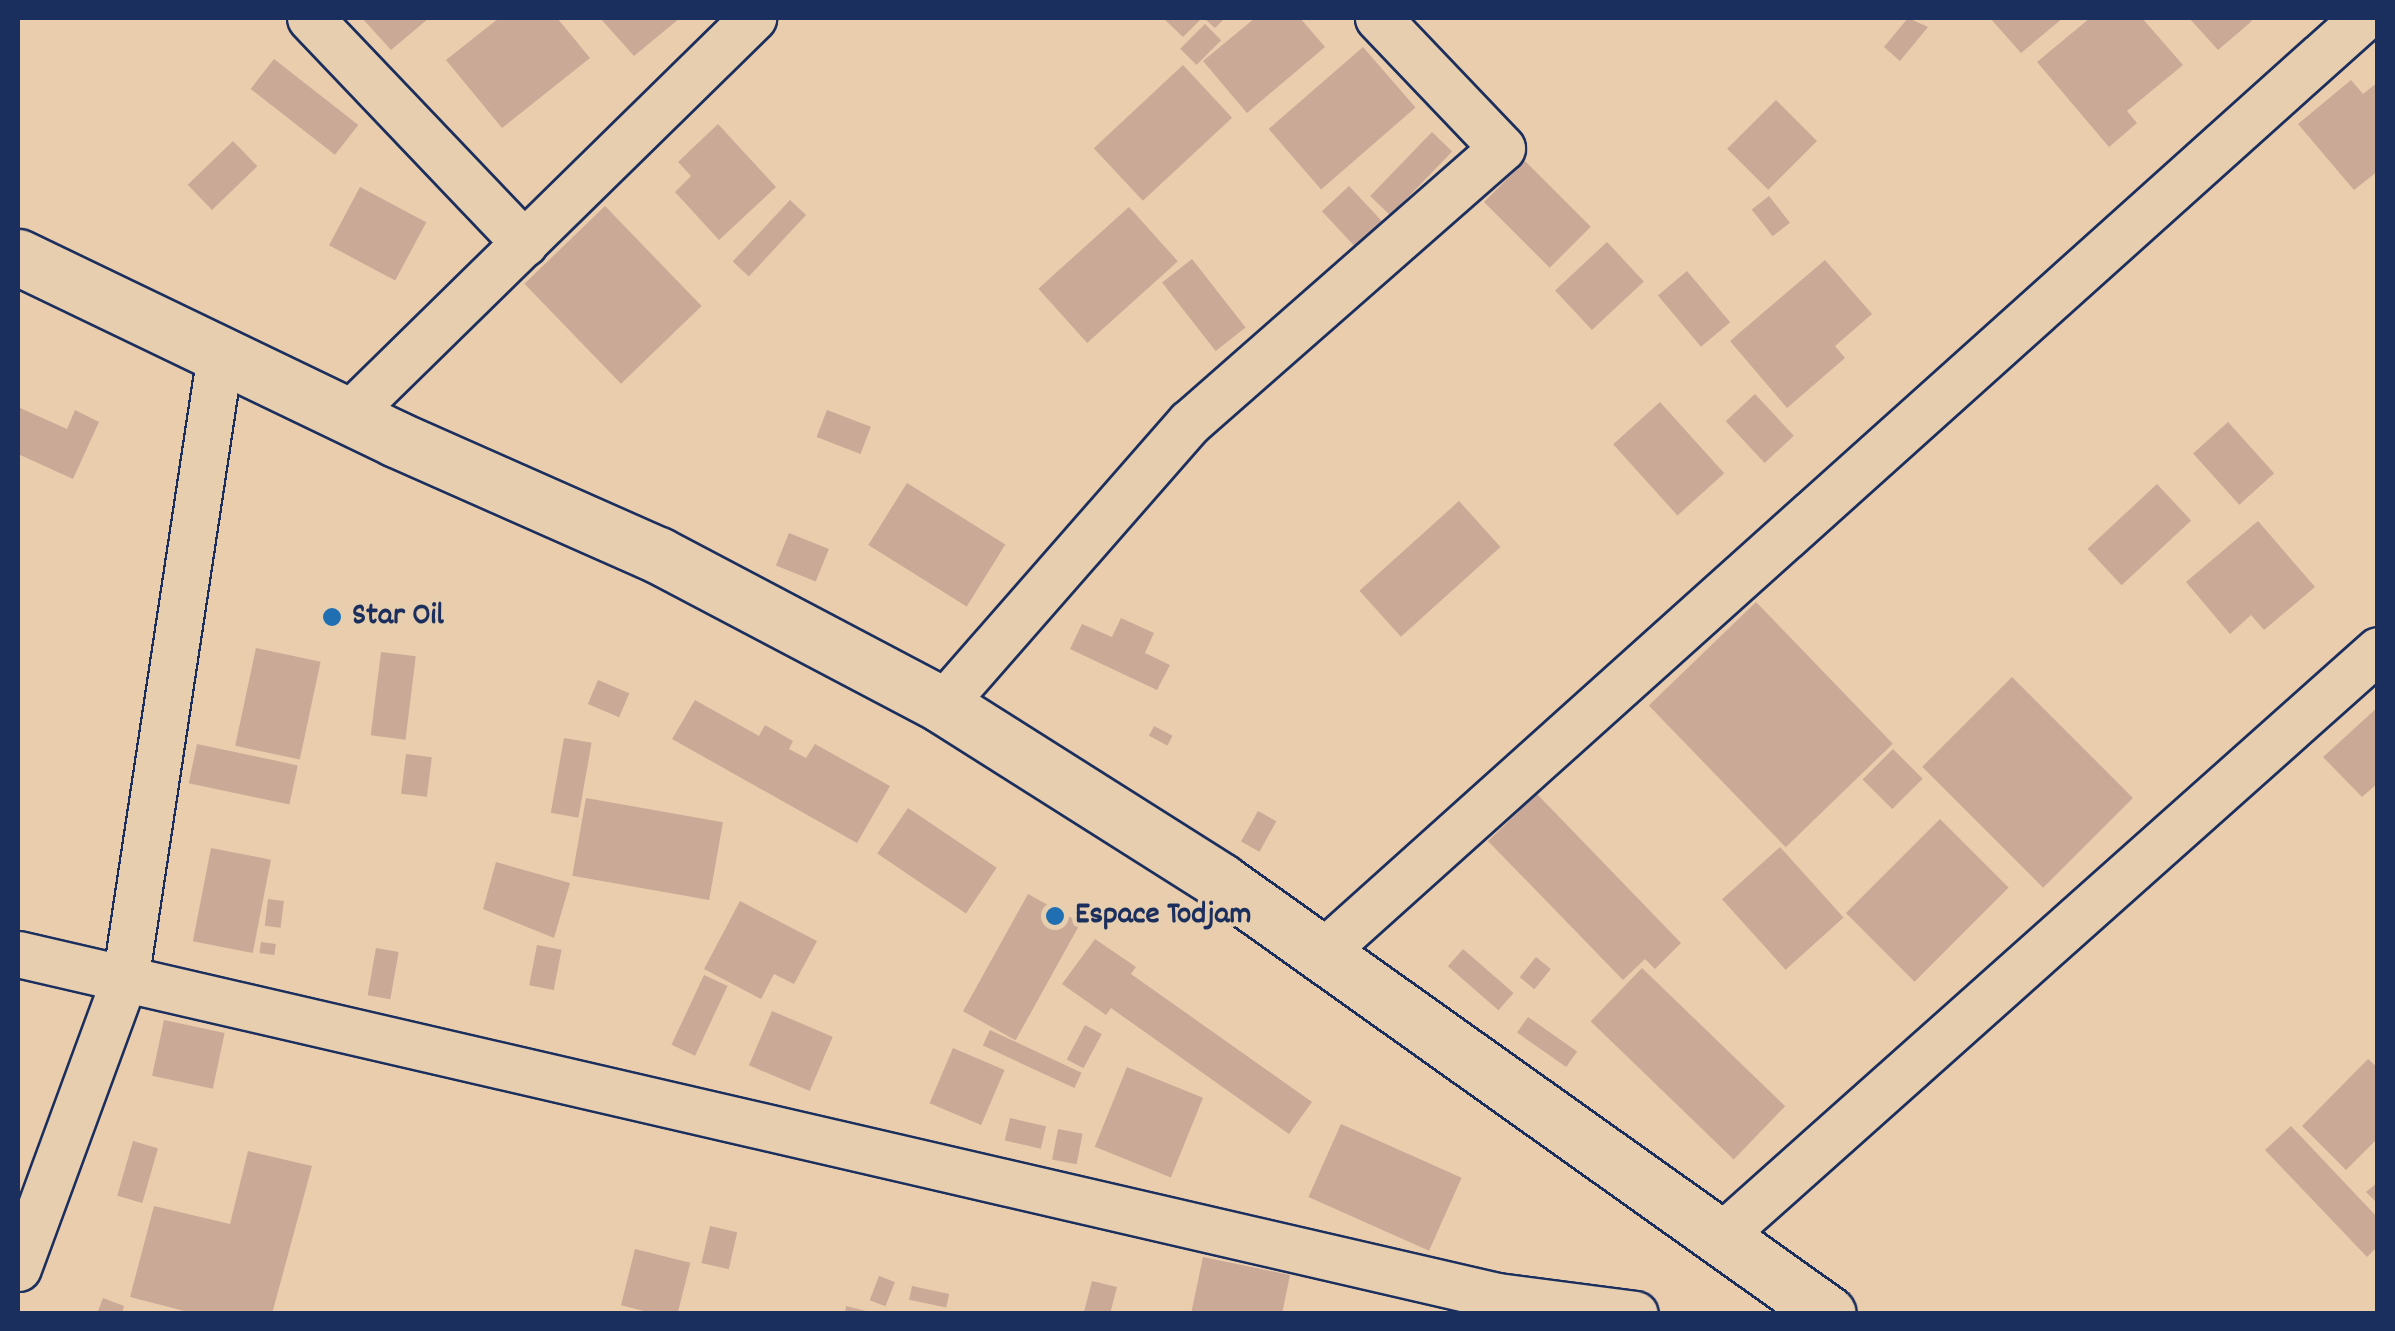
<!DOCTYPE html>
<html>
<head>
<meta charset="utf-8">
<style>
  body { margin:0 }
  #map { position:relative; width:2395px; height:1331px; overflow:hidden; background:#eacdad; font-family:Dekko,sans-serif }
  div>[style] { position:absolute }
  .building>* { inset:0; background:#caa997; transform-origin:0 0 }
  .roads { filter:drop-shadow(2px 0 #1b2f5e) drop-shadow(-2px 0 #1b2f5e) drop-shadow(0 2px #1b2f5e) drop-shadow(0 -2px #1b2f5e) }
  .street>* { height:45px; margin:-22.5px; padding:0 22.5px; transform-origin:22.5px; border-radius:22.5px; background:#e7ceaf }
  .secondary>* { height:55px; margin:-27.5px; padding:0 27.5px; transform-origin:27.5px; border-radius:27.5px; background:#e7ceaf }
  .dots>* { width:28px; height:28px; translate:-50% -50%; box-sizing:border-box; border:5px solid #e7ceaf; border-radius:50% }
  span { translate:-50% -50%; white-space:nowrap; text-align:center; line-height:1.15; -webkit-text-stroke:9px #e7ceaf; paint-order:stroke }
  .poi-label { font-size:32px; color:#1b2f5e; font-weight:700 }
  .left { translate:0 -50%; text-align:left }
  .frame { position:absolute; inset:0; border:20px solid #1b2f5e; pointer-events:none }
</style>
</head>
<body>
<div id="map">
  <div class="building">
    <div style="clip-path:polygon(362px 18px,429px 18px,391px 50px)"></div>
    <div style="clip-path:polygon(499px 18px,557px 18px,590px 58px,502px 128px,446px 60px)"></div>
    <div style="clip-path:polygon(600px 18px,680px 18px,634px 56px)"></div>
    <div style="clip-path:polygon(1163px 18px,1202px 18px,1183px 37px)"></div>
    <div style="clip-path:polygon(1204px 18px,1225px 18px,1215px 28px)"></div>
    <div style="clip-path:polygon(1255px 18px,1300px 18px,1325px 47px,1247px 113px,1203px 61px)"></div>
    <div style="clip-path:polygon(1908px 18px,1928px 27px,1900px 61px,1884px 47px)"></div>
    <div style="clip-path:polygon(1990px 18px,2063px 18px,2021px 53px)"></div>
    <div style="clip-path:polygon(2090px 18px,2142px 18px,2183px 65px,2127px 111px,2137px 123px,2109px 147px,2037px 62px)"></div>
    <div style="clip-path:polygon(2189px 18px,2249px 18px,2252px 21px,2218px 50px)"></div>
    <div style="left:1205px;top:24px;width:23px;height:35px;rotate:45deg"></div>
    <div style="left:1363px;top:47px;width:80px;height:125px;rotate:49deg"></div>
    <div style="left:274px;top:59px;width:107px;height:38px;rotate:38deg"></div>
    <div style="left:1183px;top:65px;width:72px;height:122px;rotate:47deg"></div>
    <div style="clip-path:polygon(2351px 80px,2363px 94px,2378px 82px,2378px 171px,2354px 190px,2298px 124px)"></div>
    <div style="left:1776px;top:100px;width:58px;height:69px;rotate:45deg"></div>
    <div style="clip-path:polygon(718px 124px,776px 187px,719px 240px,675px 192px,691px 176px,678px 162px)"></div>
    <div style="left:1432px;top:132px;width:28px;height:89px;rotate:44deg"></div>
    <div style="left:233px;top:141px;width:35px;height:63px;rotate:46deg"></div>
    <div style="left:1525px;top:161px;width:93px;height:58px;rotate:45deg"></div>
    <div style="left:1349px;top:186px;width:49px;height:37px;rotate:47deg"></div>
    <div style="left:360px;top:187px;width:75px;height:66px;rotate:28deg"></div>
    <div style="left:1769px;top:196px;width:34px;height:22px;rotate:52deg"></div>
    <div style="left:790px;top:200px;width:22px;height:84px;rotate:43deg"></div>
    <div style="left:605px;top:206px;width:139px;height:112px;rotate:46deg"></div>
    <div style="left:1129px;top:207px;width:73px;height:122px;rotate:48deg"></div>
    <div style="left:1607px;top:242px;width:54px;height:71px;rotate:47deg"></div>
    <div style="left:1192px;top:259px;width:87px;height:38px;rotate:52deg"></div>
    <div style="clip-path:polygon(1825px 260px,1872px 314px,1835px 346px,1845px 358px,1787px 408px,1730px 341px)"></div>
    <div style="left:1687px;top:271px;width:67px;height:38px;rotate:50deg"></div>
    <div style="left:1755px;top:394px;width:57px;height:40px;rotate:47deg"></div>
    <div style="left:1660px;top:402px;width:96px;height:63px;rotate:48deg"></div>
    <div style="clip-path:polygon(18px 407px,67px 429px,75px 410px,99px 422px,73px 479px,18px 454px)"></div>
    <div style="left:827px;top:410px;width:47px;height:29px;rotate:21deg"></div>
    <div style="left:2228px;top:422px;width:69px;height:47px;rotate:48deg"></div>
    <div style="left:907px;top:483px;width:116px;height:73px;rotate:32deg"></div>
    <div style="left:2157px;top:484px;width:50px;height:95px;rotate:47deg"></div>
    <div style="left:1459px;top:501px;width:62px;height:134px;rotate:48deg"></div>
    <div style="clip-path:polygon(2258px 521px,2315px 587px,2264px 630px,2251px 615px,2230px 634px,2186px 582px)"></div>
    <div style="left:789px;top:533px;width:43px;height:35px;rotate:22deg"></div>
    <div style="left:1756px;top:602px;width:197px;height:149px;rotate:46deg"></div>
    <div style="clip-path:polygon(1121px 618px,1154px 633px,1145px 653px,1170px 665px,1157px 690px,1070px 649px,1082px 624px,1112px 637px)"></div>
    <div style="left:256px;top:648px;width:66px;height:100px;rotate:12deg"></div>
    <div style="left:381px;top:652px;width:35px;height:84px;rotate:7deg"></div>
    <div style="left:2012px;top:677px;width:171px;height:127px;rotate:45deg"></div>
    <div style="left:598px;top:680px;width:34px;height:26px;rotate:23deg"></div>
    <div style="clip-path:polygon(695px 700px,759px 736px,765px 725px,793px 741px,789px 749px,806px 758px,815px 744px,890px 786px,857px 843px,672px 739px)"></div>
    <div style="clip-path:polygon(2378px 707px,2378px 783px,2362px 797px,2323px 757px)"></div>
    <div style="left:1154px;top:726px;width:21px;height:11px;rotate:28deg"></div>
    <div style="left:564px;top:738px;width:28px;height:76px;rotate:10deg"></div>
    <div style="left:197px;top:744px;width:103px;height:40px;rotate:12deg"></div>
    <div style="left:1893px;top:749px;width:42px;height:43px;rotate:45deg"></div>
    <div style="left:406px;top:754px;width:26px;height:40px;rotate:7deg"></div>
    <div style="clip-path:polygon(1537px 794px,1681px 943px,1655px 969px,1645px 959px,1623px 980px,1488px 841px)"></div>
    <div style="left:586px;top:798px;width:139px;height:79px;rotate:10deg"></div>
    <div style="left:908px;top:808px;width:107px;height:55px;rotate:34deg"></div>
    <div style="left:1258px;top:811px;width:21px;height:35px;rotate:29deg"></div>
    <div style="left:1940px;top:819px;width:97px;height:133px;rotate:45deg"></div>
    <div style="left:1780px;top:847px;width:95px;height:78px;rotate:48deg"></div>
    <div style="left:211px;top:848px;width:61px;height:95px;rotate:11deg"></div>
    <div style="clip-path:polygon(496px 862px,570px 883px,554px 938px,483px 909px)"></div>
    <div style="left:1028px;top:894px;width:60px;height:134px;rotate:29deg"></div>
    <div style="left:268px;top:899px;width:16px;height:27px;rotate:7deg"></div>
    <div style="clip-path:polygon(740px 901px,817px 941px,794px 984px,774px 974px,761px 999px,704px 969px)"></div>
    <div style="clip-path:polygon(1095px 939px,1136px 967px,1131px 974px,1312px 1102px,1289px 1134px,1111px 1008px,1106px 1015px,1062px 984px)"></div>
    <div style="left:261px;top:942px;width:15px;height:11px;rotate:8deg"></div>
    <div style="left:537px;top:945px;width:25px;height:41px;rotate:11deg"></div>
    <div style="left:376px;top:948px;width:23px;height:48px;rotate:10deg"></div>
    <div style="left:1463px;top:949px;width:67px;height:23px;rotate:41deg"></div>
    <div style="left:1536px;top:957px;width:19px;height:26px;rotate:39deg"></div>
    <div style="left:1642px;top:968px;width:199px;height:74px;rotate:44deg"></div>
    <div style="left:704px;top:975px;width:26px;height:77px;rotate:25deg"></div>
    <div style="left:772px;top:1011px;width:66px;height:59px;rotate:23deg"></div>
    <div style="left:1528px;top:1017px;width:60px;height:19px;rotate:35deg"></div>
    <div style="left:164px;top:1020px;width:62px;height:57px;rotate:12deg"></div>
    <div style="left:1085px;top:1025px;width:19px;height:39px;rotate:28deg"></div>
    <div style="left:990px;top:1030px;width:101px;height:17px;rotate:25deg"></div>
    <div style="left:953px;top:1048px;width:56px;height:60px;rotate:23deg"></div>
    <div style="clip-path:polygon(2368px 1059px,2378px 1068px,2378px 1138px,2346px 1170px,2302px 1126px)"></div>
    <div style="left:1127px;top:1067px;width:82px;height:86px;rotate:22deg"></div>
    <div style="left:1010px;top:1118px;width:37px;height:23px;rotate:13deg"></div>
    <div style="left:1341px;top:1124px;width:132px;height:80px;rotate:24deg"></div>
    <div style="clip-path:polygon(2291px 1126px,2378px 1218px,2378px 1246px,2367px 1257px,2265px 1150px)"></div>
    <div style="left:1058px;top:1129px;width:25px;height:31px;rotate:11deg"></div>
    <div style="left:133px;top:1141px;width:26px;height:57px;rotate:16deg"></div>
    <div style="clip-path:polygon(248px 1151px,312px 1166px,272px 1314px,196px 1314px,130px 1297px,154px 1206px,230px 1224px)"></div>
    <div style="clip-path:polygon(2378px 1182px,2378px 1204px,2366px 1192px)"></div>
    <div style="left:710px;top:1226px;width:28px;height:38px;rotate:13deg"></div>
    <div style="left:635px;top:1249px;width:57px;height:58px;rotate:14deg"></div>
    <div style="clip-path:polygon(1203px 1257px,1290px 1275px,1282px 1314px,1191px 1314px)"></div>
    <div style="left:879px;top:1276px;width:17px;height:26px;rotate:21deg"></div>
    <div style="clip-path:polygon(1092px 1281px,1117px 1287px,1110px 1314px,1084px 1312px)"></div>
    <div style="left:912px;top:1286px;width:38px;height:14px;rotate:12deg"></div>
    <div style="clip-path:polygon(103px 1298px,124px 1306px,122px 1314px,97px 1314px)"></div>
    <div style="clip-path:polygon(846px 1306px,870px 1312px,870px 1314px,845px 1314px)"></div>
  </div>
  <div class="roads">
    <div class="street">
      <div style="left:310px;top:18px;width:311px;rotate:46.4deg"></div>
      <div style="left:347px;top:416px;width:569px;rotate:-44.43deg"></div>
      <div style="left:942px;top:705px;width:376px;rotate:-48.8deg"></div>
      <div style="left:1190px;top:422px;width:415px;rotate:-41.3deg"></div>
      <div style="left:1502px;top:148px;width:180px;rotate:-133.6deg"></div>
      <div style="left:1322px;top:953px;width:1399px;rotate:-41.93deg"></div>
      <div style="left:18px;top:954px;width:1518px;rotate:13.02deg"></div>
      <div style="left:1497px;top:1296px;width:139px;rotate:7.4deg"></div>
      <div style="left:1721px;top:1236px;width:880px;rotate:-41.73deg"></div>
      <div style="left:18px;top:1268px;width:313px;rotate:-69.8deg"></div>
      <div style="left:126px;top:974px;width:627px;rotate:-81.38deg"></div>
    </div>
    <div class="secondary">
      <div style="left:18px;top:257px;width:420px;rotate:25.7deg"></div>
      <div style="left:396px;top:439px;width:287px;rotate:23.9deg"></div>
      <div style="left:658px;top:555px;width:321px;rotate:27.8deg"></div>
      <div style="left:942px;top:705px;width:329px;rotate:32.3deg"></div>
      <div style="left:1220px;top:881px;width:746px;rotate:35.46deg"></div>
    </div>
  </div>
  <div class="dots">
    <div style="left:332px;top:617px;background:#1f6fb2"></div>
    <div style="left:1055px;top:916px;background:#1f6fb2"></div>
  </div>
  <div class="poi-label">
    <span class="left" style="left:352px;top:617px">Star Oil</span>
    <span class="left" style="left:1075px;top:916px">Espace Todjam</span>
  </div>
  <div class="frame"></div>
</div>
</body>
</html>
